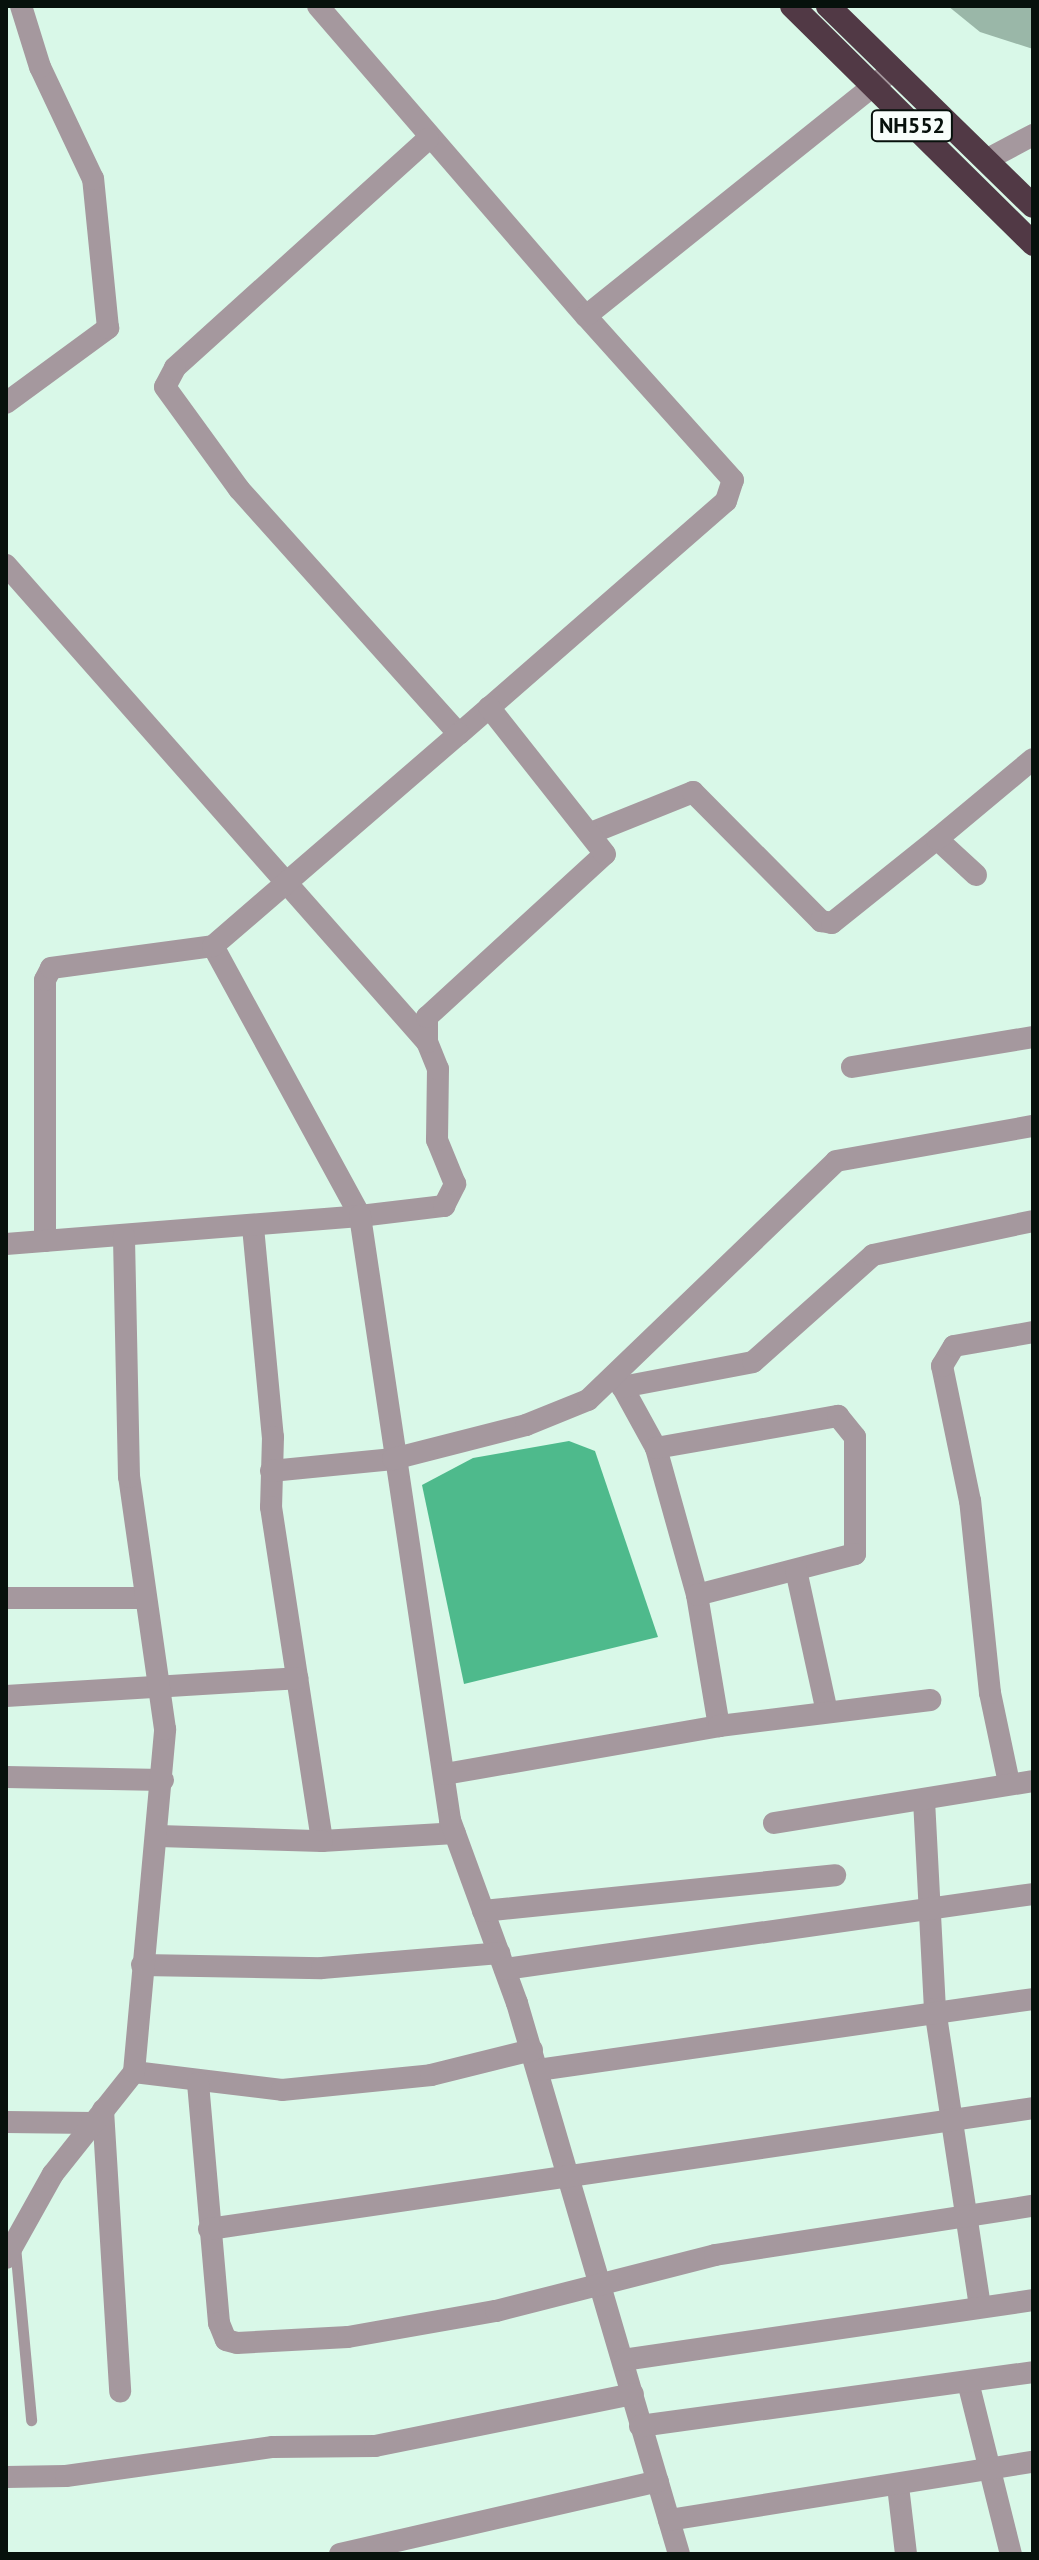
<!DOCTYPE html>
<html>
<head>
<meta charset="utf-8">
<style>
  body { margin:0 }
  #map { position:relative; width:1039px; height:2560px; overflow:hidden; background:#d9f8e8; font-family:"PT Sans",sans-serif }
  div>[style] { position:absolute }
  .water>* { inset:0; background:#4eba8c }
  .building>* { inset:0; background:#9ab7a8 }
  .lane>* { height:11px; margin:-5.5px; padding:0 5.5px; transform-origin:5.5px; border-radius:5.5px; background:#a5989e }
  .street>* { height:22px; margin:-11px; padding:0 11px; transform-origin:11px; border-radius:11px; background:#a5989e }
  .highway>* { height:24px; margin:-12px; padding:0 12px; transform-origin:12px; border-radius:12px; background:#513945 }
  span { translate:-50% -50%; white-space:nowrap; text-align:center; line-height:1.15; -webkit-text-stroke:6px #f8fefb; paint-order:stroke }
  .shield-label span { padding:2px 6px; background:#f8fefb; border:2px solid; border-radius:6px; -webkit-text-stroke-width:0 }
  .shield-label { font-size:22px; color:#07110c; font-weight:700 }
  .frame { position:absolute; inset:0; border:8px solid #07110c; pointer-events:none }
</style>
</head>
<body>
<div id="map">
  <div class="water">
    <div style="clip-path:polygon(569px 1441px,595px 1451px,658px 1637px,464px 1684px,422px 1485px,473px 1458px)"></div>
  </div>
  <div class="building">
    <div style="clip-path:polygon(948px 6px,1033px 6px,1033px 49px,980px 32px)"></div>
  </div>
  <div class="lane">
    <div style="left:15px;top:2246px;width:175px;rotate:84.7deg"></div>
  </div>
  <div class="street">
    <div style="left:318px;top:6px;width:410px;rotate:49.2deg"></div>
    <div style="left:428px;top:139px;width:341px;rotate:137.9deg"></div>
    <div style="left:175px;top:368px;width:21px;rotate:118deg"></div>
    <div style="left:165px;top:387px;width:126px;rotate:54deg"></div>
    <div style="left:239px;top:489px;width:329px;rotate:48.1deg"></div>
    <div style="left:459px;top:734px;width:354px;rotate:-41.1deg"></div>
    <div style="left:726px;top:501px;width:22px;rotate:-72deg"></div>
    <div style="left:733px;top:480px;width:220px;rotate:-131.9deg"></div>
    <div style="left:586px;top:316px;width:393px;rotate:-38.7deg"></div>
    <div style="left:986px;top:160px;width:53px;rotate:-28deg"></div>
    <div style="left:6px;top:403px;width:127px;rotate:-36.3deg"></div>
    <div style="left:108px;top:328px;width:150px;rotate:-95.7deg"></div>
    <div style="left:93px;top:179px;width:124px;rotate:-115.3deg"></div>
    <div style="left:40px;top:67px;width:64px;rotate:-107.3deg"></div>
    <div style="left:6px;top:565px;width:636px;rotate:48.57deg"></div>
    <div style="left:591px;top:833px;width:110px;rotate:-21.9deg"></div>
    <div style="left:693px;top:792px;width:182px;rotate:45.2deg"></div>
    <div style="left:821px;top:921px;width:11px;rotate:10deg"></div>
    <div style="left:832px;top:923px;width:134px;rotate:-38.7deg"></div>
    <div style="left:937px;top:839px;width:53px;rotate:42.7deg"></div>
    <div style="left:937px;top:839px;width:125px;rotate:-39.8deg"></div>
    <div style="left:213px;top:946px;width:307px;rotate:61.4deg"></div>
    <div style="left:360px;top:1216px;width:85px;rotate:-6.8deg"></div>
    <div style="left:444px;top:1206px;width:25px;rotate:-63deg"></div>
    <div style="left:455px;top:1184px;width:48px;rotate:-112.2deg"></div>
    <div style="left:437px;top:1140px;width:71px;rotate:-89.2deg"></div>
    <div style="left:438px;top:1069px;width:29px;rotate:-112deg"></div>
    <div style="left:427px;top:1042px;width:25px;rotate:-90deg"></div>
    <div style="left:427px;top:1017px;width:241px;rotate:-42.5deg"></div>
    <div style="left:605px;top:854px;width:187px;rotate:-128.3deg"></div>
    <div style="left:852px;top:1067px;width:183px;rotate:-9.4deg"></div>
    <div style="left:253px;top:1227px;width:211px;rotate:84.6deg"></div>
    <div style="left:273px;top:1437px;width:70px;rotate:91.6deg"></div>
    <div style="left:271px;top:1507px;width:338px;rotate:81.3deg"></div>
    <div style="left:322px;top:1841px;width:133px;rotate:-3.4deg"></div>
    <div style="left:45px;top:1241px;width:261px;rotate:-90deg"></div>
    <div style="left:45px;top:980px;width:13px;rotate:-63deg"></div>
    <div style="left:51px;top:968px;width:163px;rotate:-7.7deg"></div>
    <div style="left:213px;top:946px;width:325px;rotate:-40.8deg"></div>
    <div style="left:6px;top:1244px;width:355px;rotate:-4.5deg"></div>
    <div style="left:360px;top:1216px;width:611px;rotate:81.52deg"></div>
    <div style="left:450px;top:1820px;width:195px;rotate:69.9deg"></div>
    <div style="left:517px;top:2003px;width:574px;rotate:73.62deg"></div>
    <div style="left:617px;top:1377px;width:81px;rotate:61.2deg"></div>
    <div style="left:656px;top:1448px;width:153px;rotate:74.4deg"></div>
    <div style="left:697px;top:1595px;width:133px;rotate:80.5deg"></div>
    <div style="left:622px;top:1387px;width:133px;rotate:-10.8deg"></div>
    <div style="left:753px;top:1362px;width:161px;rotate:-41.7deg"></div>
    <div style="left:873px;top:1255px;width:164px;rotate:-12deg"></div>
    <div style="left:656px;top:1448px;width:185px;rotate:-10deg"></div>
    <div style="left:838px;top:1416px;width:27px;rotate:51deg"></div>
    <div style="left:855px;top:1437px;width:117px;rotate:90deg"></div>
    <div style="left:855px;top:1554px;width:163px;rotate:165.5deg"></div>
    <div style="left:271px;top:1471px;width:123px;rotate:-5.6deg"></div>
    <div style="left:393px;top:1459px;width:137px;rotate:-14.3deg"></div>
    <div style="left:526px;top:1425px;width:67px;rotate:-22deg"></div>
    <div style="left:588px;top:1400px;width:344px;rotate:-43.9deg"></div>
    <div style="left:836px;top:1161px;width:200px;rotate:-10.1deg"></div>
    <div style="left:796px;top:1570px;width:145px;rotate:77.7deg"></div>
    <div style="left:6px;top:1598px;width:138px"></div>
    <div style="left:6px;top:1696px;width:292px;rotate:-3.5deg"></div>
    <div style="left:445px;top:1774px;width:278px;rotate:-9.9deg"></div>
    <div style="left:719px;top:1726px;width:213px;rotate:-7deg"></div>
    <div style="left:6px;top:1777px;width:157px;rotate:1.1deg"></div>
    <div style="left:1009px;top:1783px;width:92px;rotate:-101.9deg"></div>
    <div style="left:990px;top:1693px;width:193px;rotate:-95.9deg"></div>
    <div style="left:970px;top:1501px;width:138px;rotate:-101.7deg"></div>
    <div style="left:942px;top:1366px;width:23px;rotate:-59deg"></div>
    <div style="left:954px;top:1346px;width:80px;rotate:-10deg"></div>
    <div style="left:924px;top:1800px;width:209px;rotate:87deg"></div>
    <div style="left:935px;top:2009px;width:301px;rotate:81.4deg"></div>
    <div style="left:774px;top:1823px;width:262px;rotate:-9.2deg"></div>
    <div style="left:159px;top:1836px;width:163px;rotate:1.8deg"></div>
    <div style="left:483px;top:1911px;width:354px;rotate:-5.8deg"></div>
    <div style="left:142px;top:1965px;width:180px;rotate:1deg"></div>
    <div style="left:322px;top:1968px;width:178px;rotate:-4.8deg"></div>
    <div style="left:505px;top:1969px;width:533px;rotate:-8.08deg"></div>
    <div style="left:538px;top:2070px;width:500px;rotate:-8.16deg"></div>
    <div style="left:134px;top:2072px;width:149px;rotate:6.9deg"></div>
    <div style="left:282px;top:2090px;width:150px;rotate:-5.7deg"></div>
    <div style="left:431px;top:2075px;width:104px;rotate:-13.9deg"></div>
    <div style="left:198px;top:2083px;width:241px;rotate:85deg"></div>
    <div style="left:219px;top:2323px;width:18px;rotate:68deg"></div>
    <div style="left:226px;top:2340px;width:11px;rotate:15deg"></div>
    <div style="left:237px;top:2343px;width:111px;rotate:-3.1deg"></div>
    <div style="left:348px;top:2337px;width:150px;rotate:-10deg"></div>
    <div style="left:496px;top:2311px;width:226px;rotate:-14.3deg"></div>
    <div style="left:715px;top:2255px;width:322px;rotate:-8.8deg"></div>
    <div style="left:103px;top:2110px;width:282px;rotate:86.5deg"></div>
    <div style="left:6px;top:2122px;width:87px;rotate:0.7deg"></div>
    <div style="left:209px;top:2229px;width:833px;rotate:-8.35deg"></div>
    <div style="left:6px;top:2258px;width:96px;rotate:-60.8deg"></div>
    <div style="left:53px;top:2174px;width:130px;rotate:-51.5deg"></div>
    <div style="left:134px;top:2072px;width:344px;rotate:-84.8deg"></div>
    <div style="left:165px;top:1729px;width:255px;rotate:-98.1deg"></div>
    <div style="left:129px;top:1477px;width:241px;rotate:-91.2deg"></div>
    <div style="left:623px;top:2360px;width:414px;rotate:-8.3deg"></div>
    <div style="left:968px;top:2382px;width:177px;rotate:76deg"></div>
    <div style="left:640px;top:2426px;width:397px;rotate:-7.8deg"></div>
    <div style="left:6px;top:2477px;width:60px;rotate:-1deg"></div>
    <div style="left:66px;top:2476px;width:209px;rotate:-8deg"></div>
    <div style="left:273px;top:2447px;width:102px;rotate:-0.6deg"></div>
    <div style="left:375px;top:2446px;width:263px;rotate:-11.4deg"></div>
    <div style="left:898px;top:2486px;width:68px;rotate:83.3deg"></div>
    <div style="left:669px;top:2520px;width:369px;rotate:-9.1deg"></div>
    <div style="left:340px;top:2554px;width:326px;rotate:-12.9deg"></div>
  </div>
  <div class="highway">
    <div style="left:792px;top:6px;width:339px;rotate:44.6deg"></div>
    <div style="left:828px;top:6px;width:286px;rotate:44.3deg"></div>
  </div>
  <div class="shield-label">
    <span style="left:912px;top:126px">NH552</span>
  </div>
  <div class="frame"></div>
</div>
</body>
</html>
